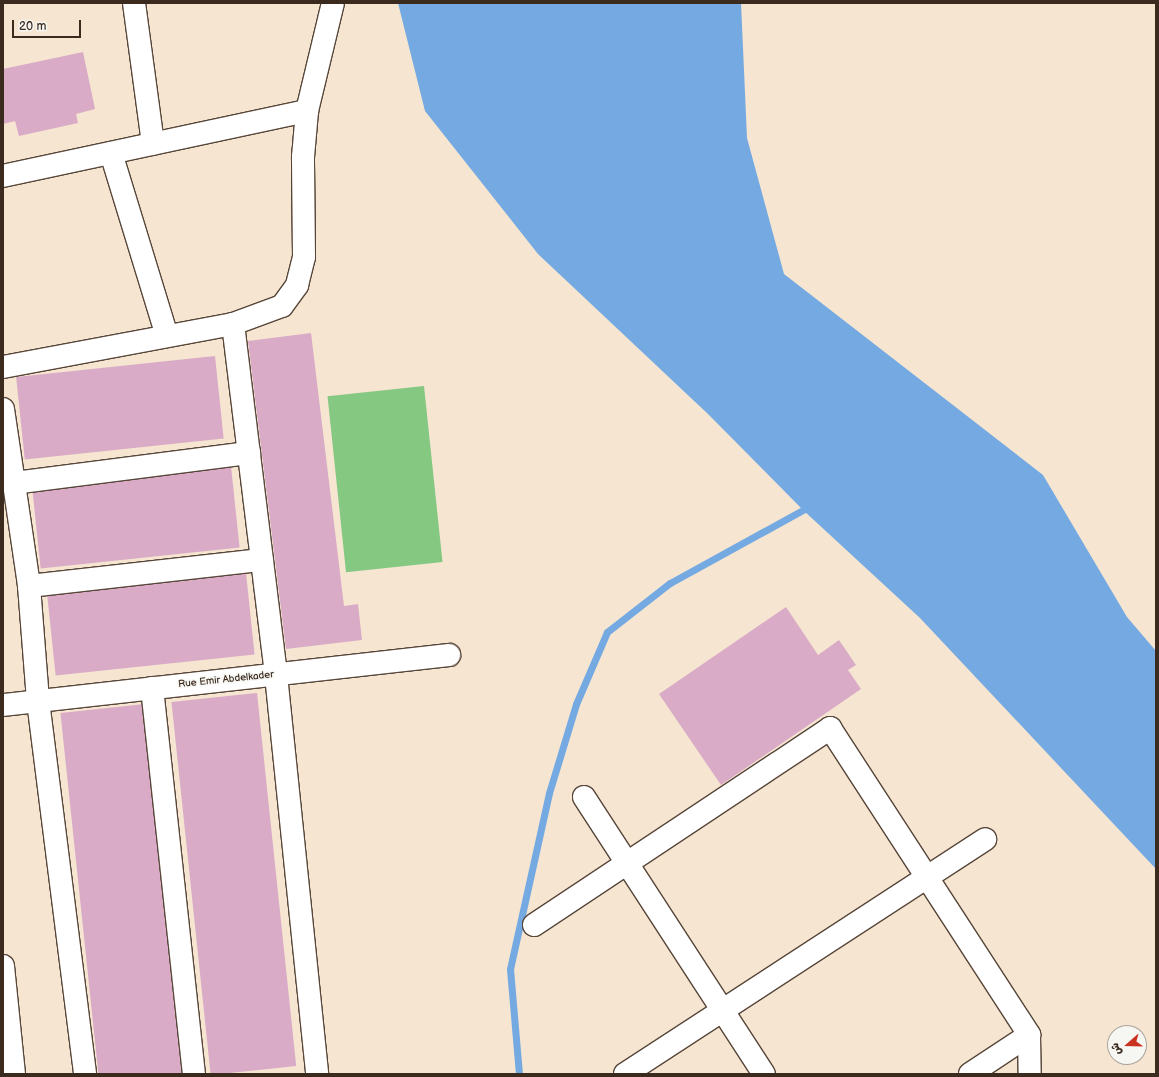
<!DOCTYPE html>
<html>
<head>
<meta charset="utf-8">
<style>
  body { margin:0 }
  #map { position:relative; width:1159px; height:1077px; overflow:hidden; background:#f5e5d1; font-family:"Balsamiq Sans","Playpen Sans Arabic",sans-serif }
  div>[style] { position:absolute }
  .green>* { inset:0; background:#85c882; transform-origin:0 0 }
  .water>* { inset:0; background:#74a9e2 }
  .stream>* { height:7px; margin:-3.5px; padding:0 3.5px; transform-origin:3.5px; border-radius:3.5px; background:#74a9e2 }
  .building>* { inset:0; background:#d9abc6; transform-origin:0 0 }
  .roads { filter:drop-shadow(1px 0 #574639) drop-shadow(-1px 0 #574639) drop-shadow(0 1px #574639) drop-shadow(0 -1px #574639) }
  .street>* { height:22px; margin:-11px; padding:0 11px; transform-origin:11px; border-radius:11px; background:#fff }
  span { translate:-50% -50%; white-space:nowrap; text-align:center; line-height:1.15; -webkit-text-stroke:3px #f6f6f2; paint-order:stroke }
  .street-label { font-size:10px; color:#3b2a1e }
  .frame { position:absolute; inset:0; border:4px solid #3b2a1e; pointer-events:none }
  .north { position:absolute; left:1107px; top:1025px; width:40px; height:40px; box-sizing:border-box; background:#f6f6f2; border:1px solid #aba49d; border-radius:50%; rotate:250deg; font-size:11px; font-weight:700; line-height:16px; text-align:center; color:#3b2a1e }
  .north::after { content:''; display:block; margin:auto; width:14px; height:18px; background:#c8321e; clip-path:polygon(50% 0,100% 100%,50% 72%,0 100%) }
  .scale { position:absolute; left:12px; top:20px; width:69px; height:18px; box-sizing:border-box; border:2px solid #3b2a1e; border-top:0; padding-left:5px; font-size:12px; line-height:14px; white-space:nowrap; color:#3b2a1e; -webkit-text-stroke:3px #f6f6f2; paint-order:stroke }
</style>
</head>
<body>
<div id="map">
  <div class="green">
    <div style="left:424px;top:386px;width:177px;height:97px;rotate:84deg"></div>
  </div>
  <div class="water">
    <div style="clip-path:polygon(398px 3px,741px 3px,747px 138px,784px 274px,1043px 475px,1127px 617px,1156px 651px,1156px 869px,920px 618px,803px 510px,708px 414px,538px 254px,425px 111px)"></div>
  </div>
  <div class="stream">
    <div style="left:519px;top:1074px;width:105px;rotate:-94.9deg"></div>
    <div style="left:510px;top:969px;width:180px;rotate:-77.5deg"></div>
    <div style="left:549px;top:793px;width:93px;rotate:-73.1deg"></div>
    <div style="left:576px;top:704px;width:78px;rotate:-66.7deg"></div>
    <div style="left:607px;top:632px;width:80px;rotate:-37.9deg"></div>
    <div style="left:670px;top:583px;width:152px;rotate:-28.8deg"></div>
  </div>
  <div class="building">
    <div style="clip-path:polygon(83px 52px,95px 109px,76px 114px,78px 123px,19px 136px,15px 121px,3px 124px,3px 69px)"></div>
    <div style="clip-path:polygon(311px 333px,344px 606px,358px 604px,362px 640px,286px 649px,248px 341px)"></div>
    <div style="left:215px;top:356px;width:83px;height:200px;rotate:84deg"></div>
    <div style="left:231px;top:466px;width:82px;height:200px;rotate:84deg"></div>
    <div style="left:246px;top:573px;width:82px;height:200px;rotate:84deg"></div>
    <div style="clip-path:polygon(786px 607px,818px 655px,839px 640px,856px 665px,848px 670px,861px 689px,721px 785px,659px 694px)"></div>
    <div style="left:257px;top:693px;width:375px;height:86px;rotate:84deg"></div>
    <div style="left:145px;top:704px;width:372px;height:85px;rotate:84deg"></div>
  </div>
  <div class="roads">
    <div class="street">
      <div style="left:134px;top:3px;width:142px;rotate:82.3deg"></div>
      <div style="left:111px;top:153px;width:191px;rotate:73deg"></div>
      <div style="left:3px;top:176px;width:311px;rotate:-12.1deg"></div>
      <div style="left:233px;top:324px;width:354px;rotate:83deg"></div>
      <div style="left:276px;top:675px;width:401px;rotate:84.1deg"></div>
      <div style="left:3px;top:367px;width:234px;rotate:-10.6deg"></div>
      <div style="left:233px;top:324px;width:52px;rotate:-20.2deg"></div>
      <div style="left:282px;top:306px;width:26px;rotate:-54deg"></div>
      <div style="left:297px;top:285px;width:29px;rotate:-76deg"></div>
      <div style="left:304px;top:257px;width:100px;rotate:-90.6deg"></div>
      <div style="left:303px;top:157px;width:46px;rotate:-85deg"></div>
      <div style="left:307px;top:111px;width:111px;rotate:-76.5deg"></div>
      <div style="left:3px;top:409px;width:179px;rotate:81.6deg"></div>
      <div style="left:29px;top:586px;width:115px;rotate:85.5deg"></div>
      <div style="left:38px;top:701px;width:376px;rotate:82.8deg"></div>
      <div style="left:14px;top:483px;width:237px;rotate:-7.3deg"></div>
      <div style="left:29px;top:586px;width:234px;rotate:-6.4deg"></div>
      <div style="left:152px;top:688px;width:388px;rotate:83.8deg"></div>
      <div style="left:3px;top:705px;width:449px;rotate:-6.4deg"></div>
      <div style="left:584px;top:797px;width:330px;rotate:57deg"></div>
      <div style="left:534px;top:925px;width:356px;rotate:-33.6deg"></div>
      <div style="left:830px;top:728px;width:366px;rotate:57deg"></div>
      <div style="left:1029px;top:1035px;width:39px;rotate:89deg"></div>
      <div style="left:3px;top:966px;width:109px;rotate:84.2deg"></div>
      <div style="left:625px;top:1074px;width:430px;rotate:-33.1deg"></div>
      <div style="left:970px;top:1074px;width:71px;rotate:-33.5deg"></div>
    </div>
  </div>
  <div class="street-label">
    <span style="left:226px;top:680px;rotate:-6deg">Rue Emir Abdelkader</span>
  </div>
  <div class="frame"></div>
  <div class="north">ش</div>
  <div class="scale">20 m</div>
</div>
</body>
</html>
